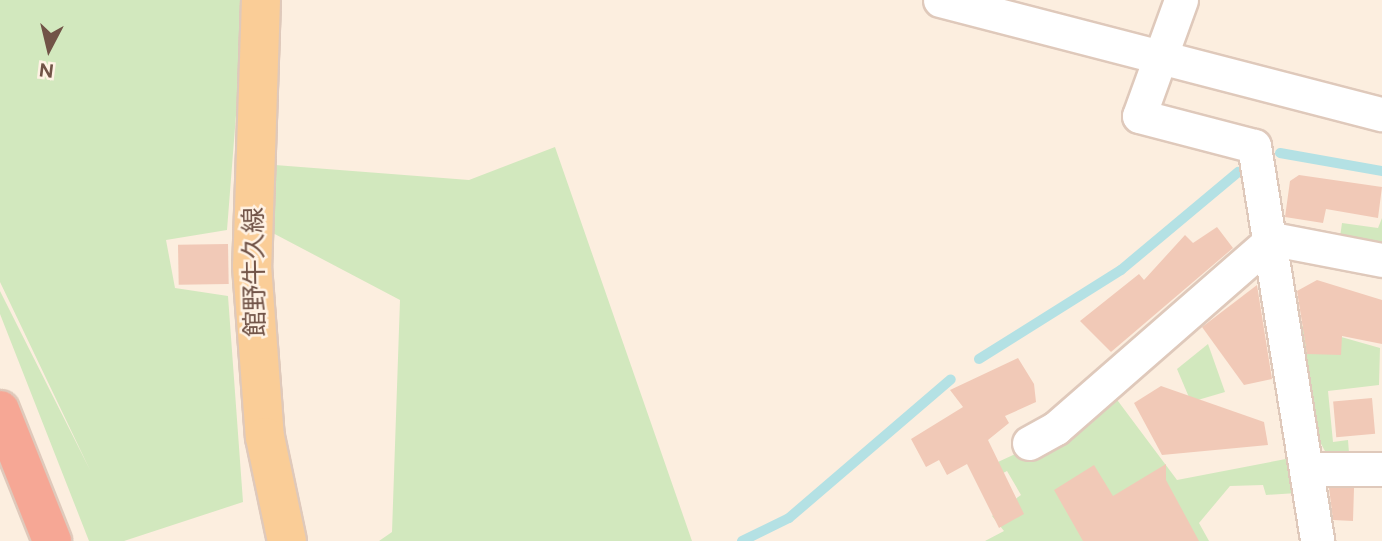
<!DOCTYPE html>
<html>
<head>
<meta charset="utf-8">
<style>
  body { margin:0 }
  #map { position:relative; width:1382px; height:541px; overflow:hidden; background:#fceedf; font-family:Figtree,"Noto Sans JP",sans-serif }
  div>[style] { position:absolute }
  .green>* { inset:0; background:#d2e8be }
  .stream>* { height:10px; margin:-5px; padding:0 5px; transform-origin:5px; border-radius:5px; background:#b4e1e4 }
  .building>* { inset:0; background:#f1c9b7; transform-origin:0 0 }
  .roads { filter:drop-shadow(2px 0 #dfc9bb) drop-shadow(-2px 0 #dfc9bb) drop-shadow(0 2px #dfc9bb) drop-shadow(0 -2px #dfc9bb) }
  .minor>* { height:33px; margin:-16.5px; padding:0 16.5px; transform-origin:16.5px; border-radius:16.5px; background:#fff }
  .major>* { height:38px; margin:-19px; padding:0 19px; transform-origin:19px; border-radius:19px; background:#facd97 }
  .highway>* { height:38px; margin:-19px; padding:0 19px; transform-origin:19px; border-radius:19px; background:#f6a795 }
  span { translate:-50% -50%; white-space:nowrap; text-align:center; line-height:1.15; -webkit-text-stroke:5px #fff2e4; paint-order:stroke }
  .street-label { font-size:26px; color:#715347 }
  .north { position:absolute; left:14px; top:14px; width:70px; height:70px; -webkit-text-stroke:5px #fff2e4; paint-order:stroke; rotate:187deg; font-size:19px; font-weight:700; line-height:28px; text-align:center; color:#715347 }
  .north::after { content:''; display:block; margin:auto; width:24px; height:32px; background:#715347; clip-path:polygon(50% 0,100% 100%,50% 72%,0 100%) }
</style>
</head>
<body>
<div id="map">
  <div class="green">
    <div style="clip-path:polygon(0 0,245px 0,227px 230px,166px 240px,175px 288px,228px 296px,243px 502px,124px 541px,89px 541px,0 314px,0 291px,90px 470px,0 282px)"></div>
    <div style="clip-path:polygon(555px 147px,692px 541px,379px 541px,392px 532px,400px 300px,269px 231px,262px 164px,469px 180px)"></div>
    <div style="clip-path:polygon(1382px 218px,1382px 244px,1340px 237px,1342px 223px,1378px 228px)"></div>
    <div style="clip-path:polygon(1299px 325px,1380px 348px,1379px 385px,1328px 391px,1333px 442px,1348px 440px,1349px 453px,1326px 453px,1319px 440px)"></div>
    <div style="clip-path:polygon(1208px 344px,1225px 392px,1191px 402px,1177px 369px)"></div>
    <div style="clip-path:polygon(1112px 393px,1177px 480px,1291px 458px,1297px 493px,1266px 495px,1263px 485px,1230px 486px,1199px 523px,1209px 541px,985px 541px,1004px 531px,992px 516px,1021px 495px,1007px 471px,980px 485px,974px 473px,1059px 434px)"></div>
  </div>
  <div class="stream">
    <div style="left:1280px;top:153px;width:104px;rotate:10deg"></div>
    <div style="left:979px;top:359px;width:168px;rotate:-32.1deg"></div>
    <div style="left:1121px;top:270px;width:153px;rotate:-39.9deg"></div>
    <div style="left:742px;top:541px;width:52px;rotate:-26.1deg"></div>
    <div style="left:789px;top:518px;width:213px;rotate:-40.6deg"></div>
  </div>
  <div class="building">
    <div style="clip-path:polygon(1299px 175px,1382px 187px,1378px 218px,1326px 209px,1323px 223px,1285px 217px,1290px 181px)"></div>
    <div style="clip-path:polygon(1217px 227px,1233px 248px,1111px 352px,1080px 321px,1139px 274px,1144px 280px,1185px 235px,1193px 243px)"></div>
    <div style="left:228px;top:244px;width:40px;height:50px;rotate:89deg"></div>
    <div style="clip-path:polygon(1317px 280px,1382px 300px,1382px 344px,1342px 336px,1341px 355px,1307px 354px,1297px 291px)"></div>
    <div style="clip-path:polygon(1257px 285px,1272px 379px,1244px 385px,1202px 327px)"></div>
    <div style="clip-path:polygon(1018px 358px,1034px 384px,1036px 402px,1005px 416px,1009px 423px,988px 440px,1024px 514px,999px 528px,967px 464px,947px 475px,939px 460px,926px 467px,911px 439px,963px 407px,950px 390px)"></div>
    <div style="clip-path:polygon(1161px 386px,1264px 422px,1268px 445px,1162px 455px,1134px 403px)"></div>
    <div style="left:1372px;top:398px;width:36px;height:39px;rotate:85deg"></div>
    <div style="clip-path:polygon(1166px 464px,1166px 480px,1199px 541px,1083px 541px,1054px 490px,1094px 465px,1113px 496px)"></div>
    <div style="clip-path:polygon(1329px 488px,1354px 488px,1353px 521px,1333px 520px)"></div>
  </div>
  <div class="roads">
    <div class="minor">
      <div style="left:940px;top:0;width:456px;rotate:14.5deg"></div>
      <div style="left:1181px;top:0;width:123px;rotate:109.9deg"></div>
      <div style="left:1139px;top:116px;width:119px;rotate:14.6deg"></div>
      <div style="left:1254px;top:146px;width:400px;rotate:80.9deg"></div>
      <div style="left:1273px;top:239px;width:111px;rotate:10.9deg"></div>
      <div style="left:1029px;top:443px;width:31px;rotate:-29deg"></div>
      <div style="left:1056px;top:428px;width:288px;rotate:-41.1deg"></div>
      <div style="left:1306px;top:469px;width:76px"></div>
    </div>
    <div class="major">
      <div style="left:261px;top:0;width:266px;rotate:91.9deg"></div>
      <div style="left:252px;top:266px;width:171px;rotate:85.7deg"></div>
      <div style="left:265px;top:437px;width:106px;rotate:78.1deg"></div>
    </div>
    <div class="highway">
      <div style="left:0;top:410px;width:141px;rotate:68.3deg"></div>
    </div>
  </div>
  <div class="street-label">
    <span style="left:255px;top:272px;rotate:-91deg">館野牛久線</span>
  </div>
  <div class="north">N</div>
</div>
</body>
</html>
